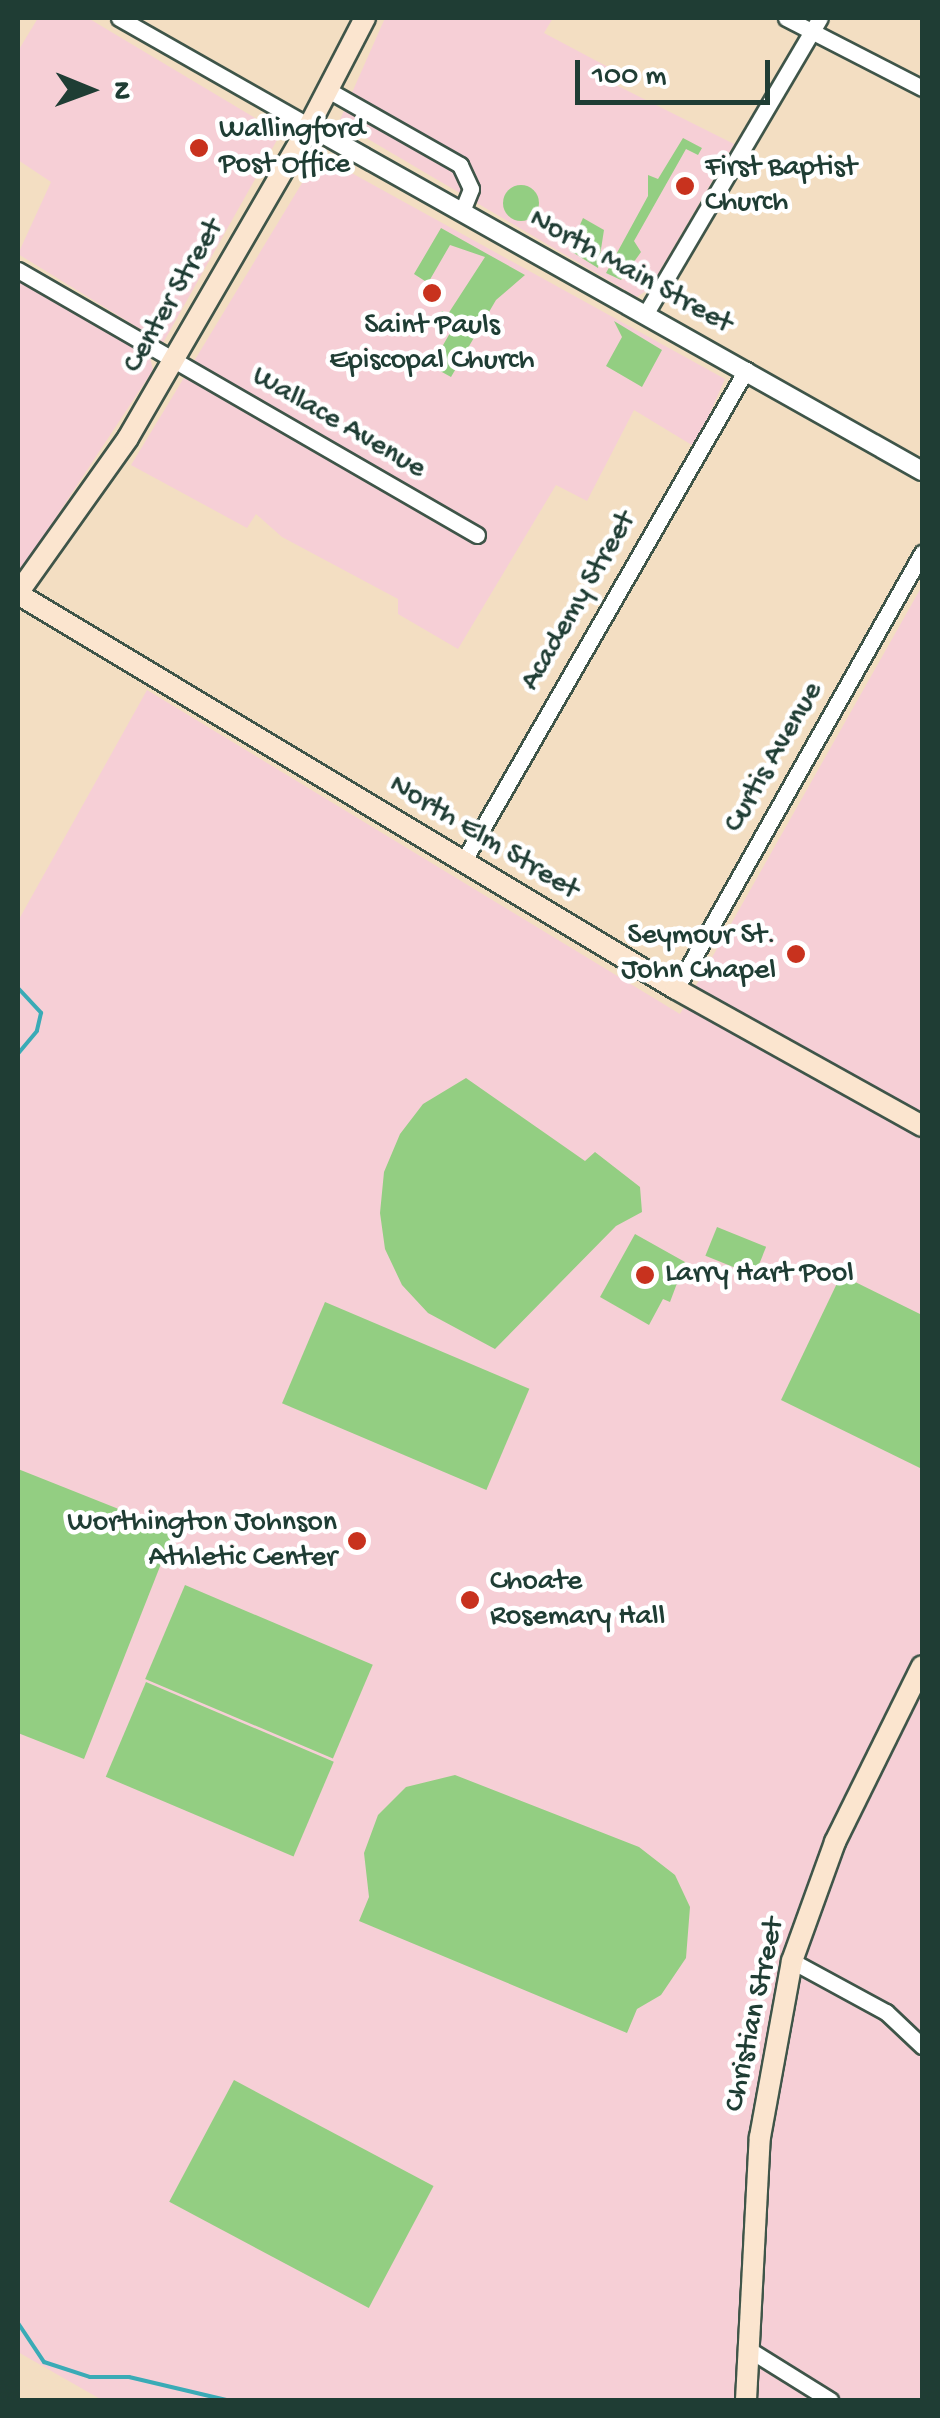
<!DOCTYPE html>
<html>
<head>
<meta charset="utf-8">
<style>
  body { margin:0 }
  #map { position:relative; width:940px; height:2418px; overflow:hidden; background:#f3dec2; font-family:"Gochi Hand",sans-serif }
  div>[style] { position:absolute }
  .built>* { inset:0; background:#f6cfd6 }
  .green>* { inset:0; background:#93ce82; transform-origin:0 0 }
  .round { border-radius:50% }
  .stream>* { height:4px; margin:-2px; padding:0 2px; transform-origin:2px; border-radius:2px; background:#3aabb6 }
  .roads { filter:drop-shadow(2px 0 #3f5549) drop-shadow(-2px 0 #3f5549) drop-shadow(0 2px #3f5549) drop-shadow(0 -2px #3f5549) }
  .minor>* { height:15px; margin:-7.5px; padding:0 7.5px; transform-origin:7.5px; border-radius:7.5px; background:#fff }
  .tertiary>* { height:18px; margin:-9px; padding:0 9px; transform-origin:9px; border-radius:9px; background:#fff }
  .secondary>* { height:20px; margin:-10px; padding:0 10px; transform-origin:10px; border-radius:10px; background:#fbe5cf }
  .dots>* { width:28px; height:28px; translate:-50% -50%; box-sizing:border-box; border:5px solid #fff; border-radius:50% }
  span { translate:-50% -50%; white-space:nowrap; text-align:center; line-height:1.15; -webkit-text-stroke:9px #fff; paint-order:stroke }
  .poi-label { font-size:30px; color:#1f3d34 }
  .left { translate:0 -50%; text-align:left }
  .right { translate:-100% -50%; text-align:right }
  .street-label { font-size:30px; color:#1f3d34 }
  .frame { position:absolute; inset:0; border:20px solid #1f3d34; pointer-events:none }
  .north { position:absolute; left:40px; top:40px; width:100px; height:100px; -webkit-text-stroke:8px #fff; paint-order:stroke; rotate:91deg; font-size:28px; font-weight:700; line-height:40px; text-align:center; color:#1f3d34 }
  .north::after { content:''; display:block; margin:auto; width:35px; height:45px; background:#1f3d34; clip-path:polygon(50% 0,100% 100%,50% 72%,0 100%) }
  .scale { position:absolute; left:575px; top:60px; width:195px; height:45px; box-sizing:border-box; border:5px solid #1f3d34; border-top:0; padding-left:12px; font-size:30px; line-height:35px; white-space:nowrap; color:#1f3d34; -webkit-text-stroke:8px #fff; paint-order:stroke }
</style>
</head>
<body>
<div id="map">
  <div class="built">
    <div style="clip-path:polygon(38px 18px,88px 18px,275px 130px,277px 140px,163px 343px,18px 254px,51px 182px,18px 160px,18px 51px)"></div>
    <div style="clip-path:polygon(385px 18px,553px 18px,544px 33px,608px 67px,602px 78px,734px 144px,649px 289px,637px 297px,339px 122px)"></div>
    <div style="clip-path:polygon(319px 155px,725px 379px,695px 447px,634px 410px,587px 501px,556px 485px,458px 649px,398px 614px,398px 599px,282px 537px,256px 514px,247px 528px,131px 465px)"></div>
    <div style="clip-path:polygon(18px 278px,149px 353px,153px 370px,18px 575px)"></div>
    <div style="clip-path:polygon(922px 586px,922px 2400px,102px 2400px,18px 2352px,18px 921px,147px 690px,680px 1014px)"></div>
  </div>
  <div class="green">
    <div style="clip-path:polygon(683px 138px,702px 148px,698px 155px,686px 149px,634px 241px,641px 252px,621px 280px,606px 273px,648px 196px,648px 175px,658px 179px)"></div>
    <div class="round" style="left:503px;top:185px;width:36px;height:36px"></div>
    <div style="clip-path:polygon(583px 218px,604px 230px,598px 268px,569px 250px)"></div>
    <div style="clip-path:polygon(441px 228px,525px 275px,496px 300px,451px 377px,431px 366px,450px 333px,437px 320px,442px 311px,448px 314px,485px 257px,450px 245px,428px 283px,414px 274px)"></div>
    <div style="clip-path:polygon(614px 321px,662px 350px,642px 387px,606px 366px,622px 337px)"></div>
    <div style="clip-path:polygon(466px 1078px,585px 1161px,595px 1152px,640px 1187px,642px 1212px,616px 1226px,495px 1349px,428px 1313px,402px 1285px,385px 1249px,380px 1213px,384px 1172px,400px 1134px,423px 1104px)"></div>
    <div style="left:717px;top:1227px;width:53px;height:31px;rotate:22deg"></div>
    <div style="clip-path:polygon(635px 1234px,685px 1262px,670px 1302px,663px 1299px,649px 1325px,600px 1297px)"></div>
    <div style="clip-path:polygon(841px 1275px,922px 1315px,922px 1469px,781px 1400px)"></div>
    <div style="left:325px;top:1302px;width:222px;height:110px;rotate:23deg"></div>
    <div style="clip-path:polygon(18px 1469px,174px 1531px,84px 1759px,18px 1733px)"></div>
    <div style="left:185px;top:1585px;width:204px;height:102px;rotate:23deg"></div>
    <div style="left:146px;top:1682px;width:204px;height:103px;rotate:23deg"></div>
    <div style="clip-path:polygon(455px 1775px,639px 1847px,675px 1875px,690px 1907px,686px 1958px,661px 1995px,637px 2009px,627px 2033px,359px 1921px,369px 1897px,364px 1853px,378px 1815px,406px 1787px)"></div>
    <div style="left:234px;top:2080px;width:226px;height:138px;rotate:28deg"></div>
  </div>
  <div class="stream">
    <div style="left:18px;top:988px;width:34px;rotate:47deg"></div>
    <div style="left:41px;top:1013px;width:18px;rotate:103deg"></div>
    <div style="left:37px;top:1031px;width:30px;rotate:130deg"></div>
    <div style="left:18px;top:2323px;width:47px;rotate:56.3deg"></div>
    <div style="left:44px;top:2362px;width:48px;rotate:18.1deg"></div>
    <div style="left:90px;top:2377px;width:39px"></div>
    <div style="left:129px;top:2377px;width:100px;rotate:13.3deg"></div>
  </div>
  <div class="roads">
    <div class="minor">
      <div style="left:119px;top:18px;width:219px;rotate:29.6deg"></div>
      <div style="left:786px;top:18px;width:153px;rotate:27.2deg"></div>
      <div style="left:328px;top:90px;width:152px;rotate:29.6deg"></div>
      <div style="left:460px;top:165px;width:26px;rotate:65deg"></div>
      <div style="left:471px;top:189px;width:24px;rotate:112deg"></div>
      <div style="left:18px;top:270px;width:530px;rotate:30deg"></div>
      <div style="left:646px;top:313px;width:342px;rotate:-59.5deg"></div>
      <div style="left:463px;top:862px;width:568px;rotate:-60.09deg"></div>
      <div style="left:676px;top:989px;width:501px;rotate:-60.57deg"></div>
      <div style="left:792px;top:1961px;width:107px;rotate:28.5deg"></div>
      <div style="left:886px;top:2012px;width:50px;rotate:43.4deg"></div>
      <div style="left:753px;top:2352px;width:91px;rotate:31.9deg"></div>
    </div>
    <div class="tertiary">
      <div style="left:309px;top:126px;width:703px;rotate:29.37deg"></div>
    </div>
    <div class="secondary">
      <div style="left:18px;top:593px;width:190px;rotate:-54.6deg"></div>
      <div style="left:128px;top:438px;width:361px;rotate:-59.9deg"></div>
      <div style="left:309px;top:126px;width:122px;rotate:-62.6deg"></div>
      <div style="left:18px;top:594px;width:767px;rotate:30.98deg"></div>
      <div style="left:676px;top:989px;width:282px;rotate:29.1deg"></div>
      <div style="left:746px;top:2400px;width:263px;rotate:-87deg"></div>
      <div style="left:760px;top:2137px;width:179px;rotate:-79.7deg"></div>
      <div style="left:792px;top:1961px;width:127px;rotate:-70.1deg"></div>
      <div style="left:835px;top:1842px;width:196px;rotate:-63.7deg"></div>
    </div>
  </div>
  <div class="dots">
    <div style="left:199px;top:148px;background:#c8321e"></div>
    <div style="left:685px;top:186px;background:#c8321e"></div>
    <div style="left:432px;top:293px;background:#c8321e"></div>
    <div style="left:796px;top:954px;background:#c8321e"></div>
    <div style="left:645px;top:1275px;background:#c8321e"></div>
    <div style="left:357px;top:1541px;background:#c8321e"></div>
    <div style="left:470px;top:1600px;background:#c8321e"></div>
  </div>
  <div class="poi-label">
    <span class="left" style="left:219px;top:148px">Wallingford<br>Post Office</span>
    <span class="left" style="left:705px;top:186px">First Baptist<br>Church</span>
    <span style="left:432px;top:344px">Saint Pauls<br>Episcopal Church</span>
    <span class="right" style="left:776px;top:954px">Seymour St.<br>John Chapel</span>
    <span class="left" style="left:665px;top:1275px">Larry Hart Pool</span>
    <span class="right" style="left:337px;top:1541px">Worthington Johnson<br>Athletic Center</span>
    <span class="left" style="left:490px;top:1600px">Choate<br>Rosemary Hall</span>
  </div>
  <div class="street-label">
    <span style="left:630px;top:273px;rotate:29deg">North Main Street</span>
    <span style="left:175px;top:297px;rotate:-60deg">Center Street</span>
    <span style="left:338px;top:424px;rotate:30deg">Wallace Avenue</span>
    <span style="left:580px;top:602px;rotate:-60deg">Academy Street</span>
    <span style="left:775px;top:758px;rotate:-60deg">Curtis Avenue</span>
    <span style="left:483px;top:839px;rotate:31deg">North Elm Street</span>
    <span style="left:756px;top:2015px;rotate:-78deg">Christian Street</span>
  </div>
  <div class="frame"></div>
  <div class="north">N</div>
  <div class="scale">100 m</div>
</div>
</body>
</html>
